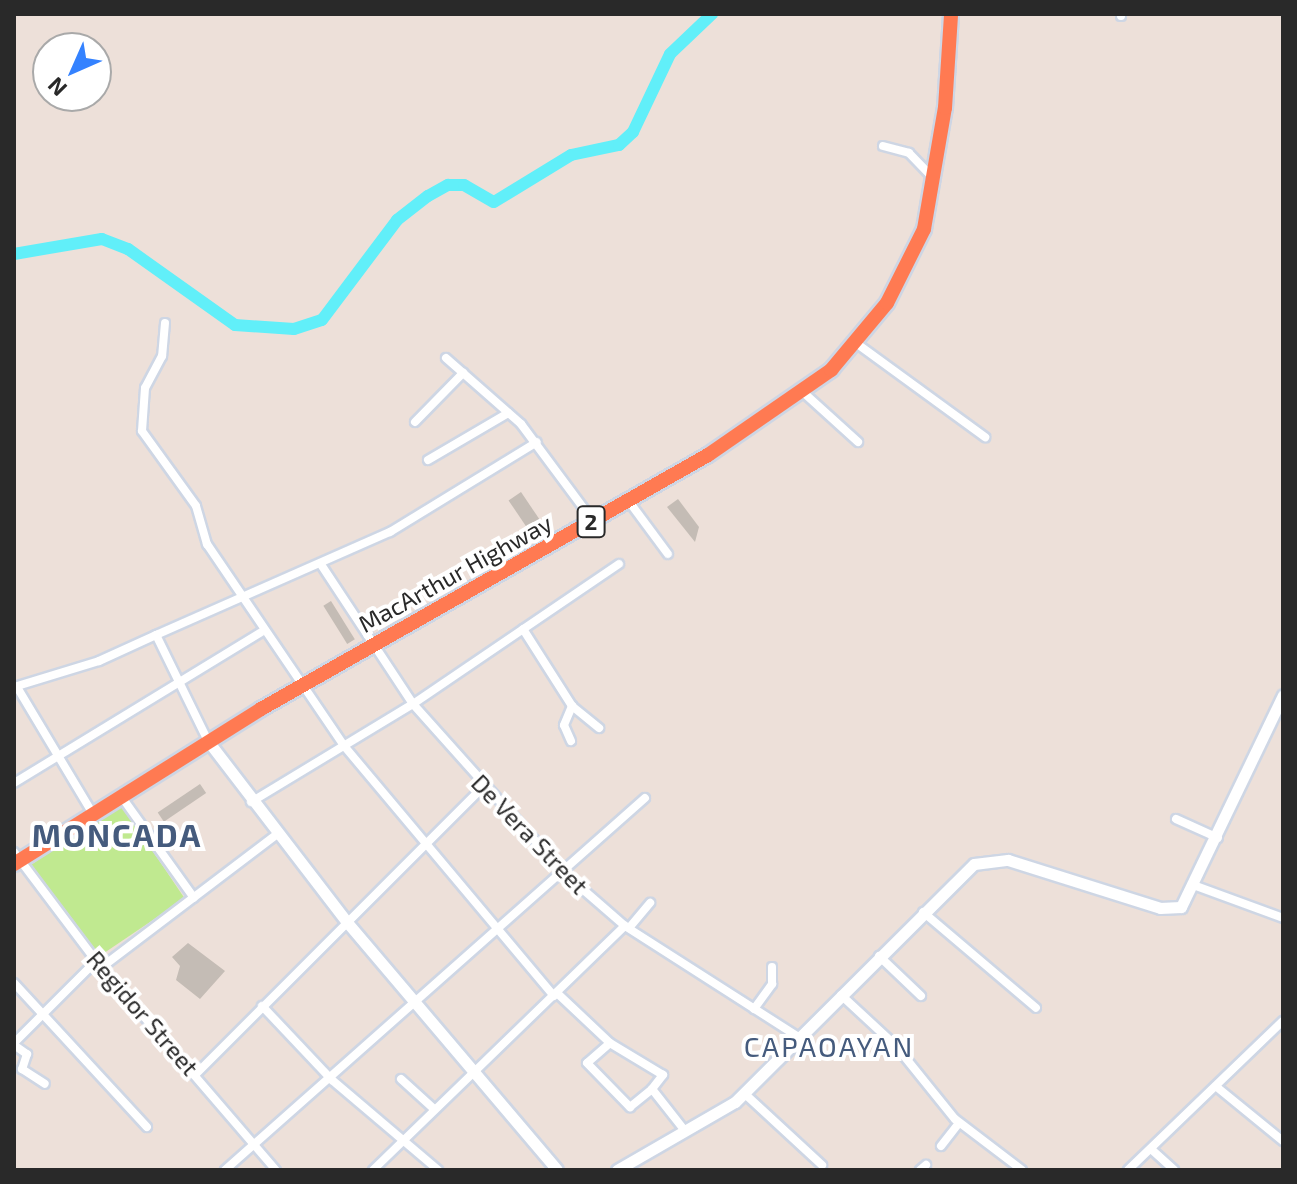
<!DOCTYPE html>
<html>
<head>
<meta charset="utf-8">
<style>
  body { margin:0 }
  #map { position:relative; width:1297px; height:1184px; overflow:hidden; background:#ede0d9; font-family:"Exo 2",sans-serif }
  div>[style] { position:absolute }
  .green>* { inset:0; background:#c0e990; transform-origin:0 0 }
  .river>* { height:12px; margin:-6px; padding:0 6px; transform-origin:6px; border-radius:6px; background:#61eff9 }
  .building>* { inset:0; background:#c4bcb5; transform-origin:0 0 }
  .roads { filter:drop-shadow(2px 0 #ced6e4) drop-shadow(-2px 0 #ced6e4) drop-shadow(0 2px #ced6e4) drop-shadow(0 -2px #ced6e4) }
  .street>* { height:8px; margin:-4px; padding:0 4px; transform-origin:4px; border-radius:4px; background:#fff }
  .secondary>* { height:11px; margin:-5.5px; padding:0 5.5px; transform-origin:5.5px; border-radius:5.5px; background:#fff }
  .highway>* { height:14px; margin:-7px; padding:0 7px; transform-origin:7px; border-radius:7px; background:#ff7a52 }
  span { translate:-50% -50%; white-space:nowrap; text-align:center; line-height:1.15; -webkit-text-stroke:8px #fff; paint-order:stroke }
  .shield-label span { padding:2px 6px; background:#fff; border:2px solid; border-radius:6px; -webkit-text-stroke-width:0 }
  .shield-label { font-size:22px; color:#292929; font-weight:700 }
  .street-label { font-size:24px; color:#292929 }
  .quarter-label { font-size:28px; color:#455b7d; letter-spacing:2px }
  .district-label { font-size:32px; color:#455b7d; font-weight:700; letter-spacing:2px }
  .frame { position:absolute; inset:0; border:16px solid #292929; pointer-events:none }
  .north { position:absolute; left:32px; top:32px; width:80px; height:80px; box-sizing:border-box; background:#fff; border:2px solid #a9a9a9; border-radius:50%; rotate:225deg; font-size:22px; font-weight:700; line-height:32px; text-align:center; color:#292929 }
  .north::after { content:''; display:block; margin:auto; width:28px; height:36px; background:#3482ff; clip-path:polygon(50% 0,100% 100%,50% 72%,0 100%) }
</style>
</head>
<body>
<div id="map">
  <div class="green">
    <div style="left:121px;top:804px;width:114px;height:108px;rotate:56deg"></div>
  </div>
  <div class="river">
    <div style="left:14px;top:254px;width:89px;rotate:-9.7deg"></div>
    <div style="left:102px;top:239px;width:28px;rotate:21deg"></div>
    <div style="left:128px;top:249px;width:131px;rotate:35.4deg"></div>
    <div style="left:235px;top:325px;width:59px;rotate:3.9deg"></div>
    <div style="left:294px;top:329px;width:29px;rotate:-18deg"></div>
    <div style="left:322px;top:320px;width:125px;rotate:-53.1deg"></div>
    <div style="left:397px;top:220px;width:39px;rotate:-38deg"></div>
    <div style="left:428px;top:196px;width:23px;rotate:-29deg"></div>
    <div style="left:448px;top:185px;width:16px"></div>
    <div style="left:464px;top:185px;width:34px;rotate:30deg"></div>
    <div style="left:494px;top:202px;width:90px;rotate:-31.4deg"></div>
    <div style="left:571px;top:155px;width:49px;rotate:-11.8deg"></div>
    <div style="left:619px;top:145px;width:19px;rotate:-43deg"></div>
    <div style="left:633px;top:132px;width:86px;rotate:-64.6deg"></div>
    <div style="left:670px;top:54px;width:58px;rotate:-43.6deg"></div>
  </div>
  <div class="building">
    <div style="left:521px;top:492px;width:36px;height:15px;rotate:56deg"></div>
    <div style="clip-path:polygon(678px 499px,699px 527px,695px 542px,667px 507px)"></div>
    <div style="left:331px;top:601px;width:45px;height:9px;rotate:58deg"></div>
    <div style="left:200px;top:784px;width:11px;height:51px;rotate:56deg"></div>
    <div style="clip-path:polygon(188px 943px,225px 971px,200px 999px,176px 980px,180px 966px,172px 957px)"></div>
  </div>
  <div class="roads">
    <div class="street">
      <div style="left:1121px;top:16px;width:2px;rotate:-90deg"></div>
      <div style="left:883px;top:146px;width:27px;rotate:15deg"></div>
      <div style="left:909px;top:153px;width:36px;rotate:46deg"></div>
      <div style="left:165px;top:323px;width:33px;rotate:95deg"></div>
      <div style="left:162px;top:356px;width:36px;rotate:118deg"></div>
      <div style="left:145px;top:388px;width:43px;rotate:94deg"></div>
      <div style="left:142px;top:431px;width:92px;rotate:54.2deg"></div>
      <div style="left:196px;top:506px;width:40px;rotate:74deg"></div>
      <div style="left:207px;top:544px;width:245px;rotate:55.8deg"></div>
      <div style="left:345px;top:747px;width:325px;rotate:50deg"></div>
      <div style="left:856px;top:343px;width:160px;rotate:36.1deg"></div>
      <div style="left:446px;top:358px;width:100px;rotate:41.3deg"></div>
      <div style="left:521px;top:424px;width:121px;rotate:53.4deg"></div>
      <div style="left:804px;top:393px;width:73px;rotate:42.2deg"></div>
      <div style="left:415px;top:422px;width:69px;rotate:-45.6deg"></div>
      <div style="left:428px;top:460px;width:93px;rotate:-30.4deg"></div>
      <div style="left:628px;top:500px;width:67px;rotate:53.5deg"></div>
      <div style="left:322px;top:566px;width:165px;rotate:56.6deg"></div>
      <div style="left:413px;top:704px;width:227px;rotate:48.2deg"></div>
      <div style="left:564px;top:873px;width:81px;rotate:41deg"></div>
      <div style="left:625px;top:926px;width:208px;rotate:32.6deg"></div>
      <div style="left:523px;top:629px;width:91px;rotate:57.5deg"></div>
      <div style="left:572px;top:706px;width:35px;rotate:39deg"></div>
      <div style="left:14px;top:687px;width:89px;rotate:-17deg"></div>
      <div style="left:99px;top:661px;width:63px;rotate:-24.5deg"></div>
      <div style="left:17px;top:687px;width:148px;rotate:59.1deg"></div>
      <div style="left:208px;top:741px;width:118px;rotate:-116.1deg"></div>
      <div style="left:156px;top:635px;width:256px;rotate:-23.8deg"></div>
      <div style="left:390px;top:532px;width:172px;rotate:-31.5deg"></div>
      <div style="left:571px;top:741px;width:17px;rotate:-114deg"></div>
      <div style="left:564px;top:725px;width:21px;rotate:-67deg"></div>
      <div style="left:14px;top:783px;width:289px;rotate:-31.4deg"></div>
      <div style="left:121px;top:796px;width:125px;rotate:54.4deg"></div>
      <div style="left:251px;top:802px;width:189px;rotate:-31.2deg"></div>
      <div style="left:413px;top:704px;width:249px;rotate:-34.2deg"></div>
      <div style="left:1176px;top:819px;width:46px;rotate:24.3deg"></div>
      <div style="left:14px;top:852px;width:136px;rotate:53deg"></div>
      <div style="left:96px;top:961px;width:276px;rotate:49.3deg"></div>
      <div style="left:1196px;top:886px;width:93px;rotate:20.2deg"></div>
      <div style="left:923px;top:912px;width:148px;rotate:40.3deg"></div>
      <div style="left:629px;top:928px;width:33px;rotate:-50deg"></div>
      <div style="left:879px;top:956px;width:58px;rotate:43.6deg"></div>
      <div style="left:102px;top:967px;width:218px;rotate:-37.2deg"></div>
      <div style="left:14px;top:983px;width:196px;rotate:47.3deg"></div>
      <div style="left:557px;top:993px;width:73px;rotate:43.3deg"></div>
      <div style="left:841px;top:995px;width:75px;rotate:42.8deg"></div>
      <div style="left:896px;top:1046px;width:94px;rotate:51.1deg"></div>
      <div style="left:955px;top:1119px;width:84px;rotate:37.3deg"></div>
      <div style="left:262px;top:1006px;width:102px;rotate:46.6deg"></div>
      <div style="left:332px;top:1080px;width:139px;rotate:40.3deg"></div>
      <div style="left:754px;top:1009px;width:31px;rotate:-54deg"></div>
      <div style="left:772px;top:984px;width:17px;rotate:-90deg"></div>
      <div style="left:14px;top:1043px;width:116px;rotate:-45deg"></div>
      <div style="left:14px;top:1045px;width:16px;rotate:35deg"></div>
      <div style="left:27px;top:1054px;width:16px;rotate:108deg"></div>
      <div style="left:22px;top:1069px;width:27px;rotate:33deg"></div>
      <div style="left:196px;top:1074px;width:406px;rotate:-45deg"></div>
      <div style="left:401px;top:1079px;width:45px;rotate:42.3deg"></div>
      <div style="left:1218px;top:1088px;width:84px;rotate:39.2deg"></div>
      <div style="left:652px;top:1089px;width:18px;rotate:-52deg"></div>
      <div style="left:663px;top:1075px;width:62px;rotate:-148.9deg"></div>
      <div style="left:610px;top:1043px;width:30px;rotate:139deg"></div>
      <div style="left:587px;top:1063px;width:62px;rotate:45.7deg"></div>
      <div style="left:630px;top:1107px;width:28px;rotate:-39deg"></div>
      <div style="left:652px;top:1089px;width:53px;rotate:51.8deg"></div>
      <div style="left:745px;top:1094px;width:105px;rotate:42.7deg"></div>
      <div style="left:941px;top:1146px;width:29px;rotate:-52deg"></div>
      <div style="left:1151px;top:1149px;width:31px;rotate:42deg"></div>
      <div style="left:225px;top:1170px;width:561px;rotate:-41.53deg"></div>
      <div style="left:373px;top:1170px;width:351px;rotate:-44.1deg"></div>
      <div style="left:920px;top:1170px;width:8px;rotate:-40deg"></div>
      <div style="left:1128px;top:1170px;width:215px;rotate:-43.9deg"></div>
    </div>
    <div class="secondary">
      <div style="left:208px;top:741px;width:227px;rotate:52.5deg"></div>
      <div style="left:346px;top:921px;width:326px;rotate:49.7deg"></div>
      <div style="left:617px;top:1170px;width:136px;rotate:-30deg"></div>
      <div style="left:735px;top:1102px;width:337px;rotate:-44.9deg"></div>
      <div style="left:974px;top:864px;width:34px;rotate:-7deg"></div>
      <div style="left:1008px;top:860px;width:159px;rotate:17.5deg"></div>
      <div style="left:1160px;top:908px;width:21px;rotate:-3deg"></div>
      <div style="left:1181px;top:907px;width:235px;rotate:-64.3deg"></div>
    </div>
    <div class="highway">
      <div style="left:14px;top:864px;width:292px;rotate:-32.1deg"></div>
      <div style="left:261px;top:709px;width:514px;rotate:-29.61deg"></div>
      <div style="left:708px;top:455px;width:150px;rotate:-34.6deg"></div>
      <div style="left:831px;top:370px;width:87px;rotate:-50.1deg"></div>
      <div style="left:887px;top:303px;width:83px;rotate:-63.4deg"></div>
      <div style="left:924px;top:229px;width:123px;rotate:-80.2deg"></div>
      <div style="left:945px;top:108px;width:94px;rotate:-86.3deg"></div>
    </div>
  </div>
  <div class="shield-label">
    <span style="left:591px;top:522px">2</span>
  </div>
  <div class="street-label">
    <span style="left:455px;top:573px;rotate:-29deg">MacArthur Highway</span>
    <span style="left:530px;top:834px;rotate:46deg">De Vera Street</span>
    <span style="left:143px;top:1013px;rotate:49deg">Regidor Street</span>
  </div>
  <div class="quarter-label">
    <span style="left:829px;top:1046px">CAPAOAYAN</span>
  </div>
  <div class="district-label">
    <span style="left:117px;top:834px">MONCADA</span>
  </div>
  <div class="frame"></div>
  <div class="north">N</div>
</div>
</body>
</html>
